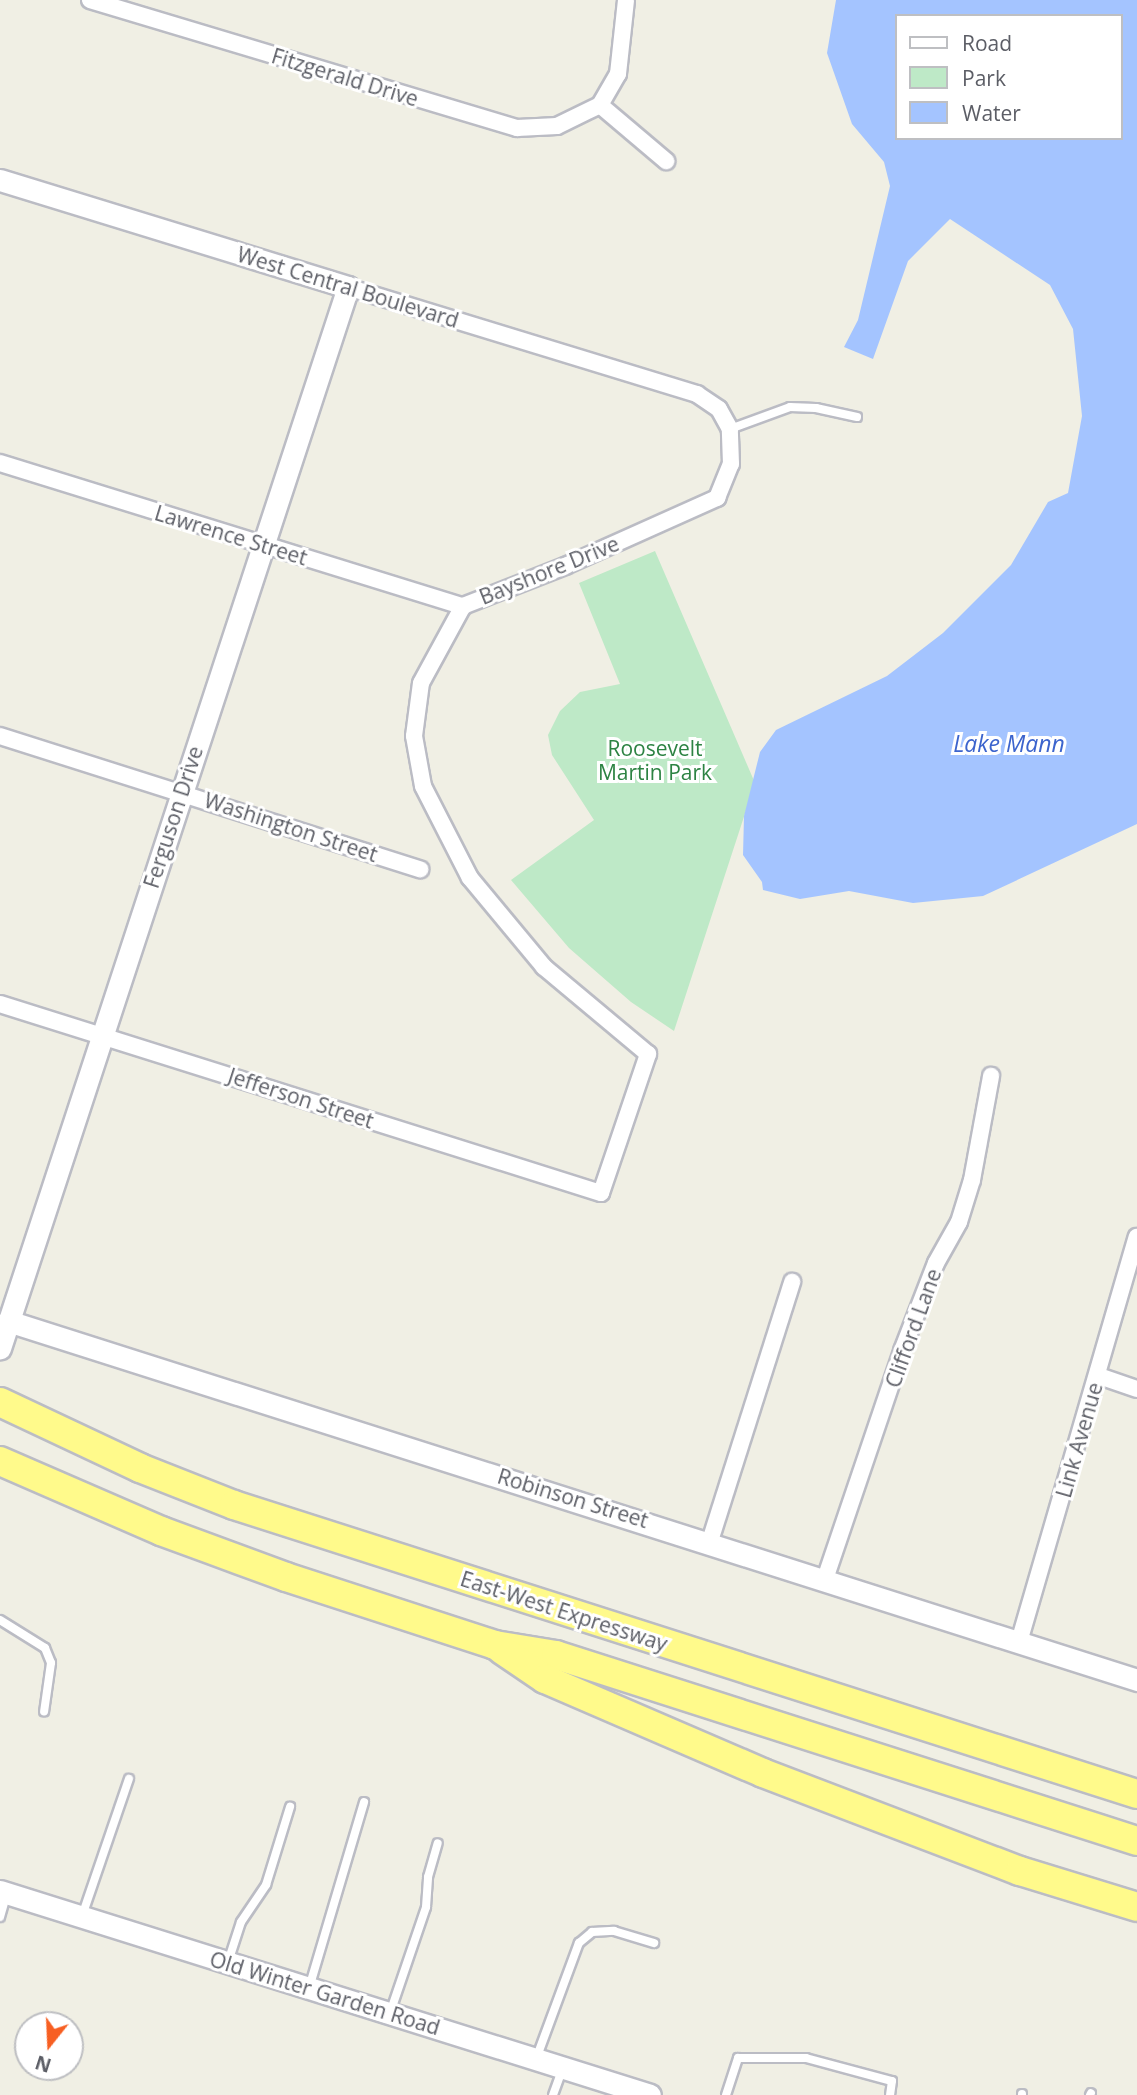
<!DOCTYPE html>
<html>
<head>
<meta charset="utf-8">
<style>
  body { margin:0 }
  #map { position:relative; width:1137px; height:2095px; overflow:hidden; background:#f0efe4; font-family:"Open Sans",sans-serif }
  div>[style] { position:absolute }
  .green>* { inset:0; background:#bee9c7 }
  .water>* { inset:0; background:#a4c4ff }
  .roads { filter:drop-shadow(2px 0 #bbbcc4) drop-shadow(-2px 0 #bbbcc4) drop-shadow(0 2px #bbbcc4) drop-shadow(0 -2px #bbbcc4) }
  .lane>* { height:8px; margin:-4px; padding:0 4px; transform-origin:4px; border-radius:4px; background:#fff }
  .street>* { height:16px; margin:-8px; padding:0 8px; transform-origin:8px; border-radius:8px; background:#fff }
  .secondary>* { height:21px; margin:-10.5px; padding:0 10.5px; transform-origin:10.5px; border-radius:10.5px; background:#fff }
  .highway>* { height:28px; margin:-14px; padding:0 14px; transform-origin:14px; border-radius:14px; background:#fffa8b }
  span { translate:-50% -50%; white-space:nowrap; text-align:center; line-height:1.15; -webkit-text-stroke:6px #fff; paint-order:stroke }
  .street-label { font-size:21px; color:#5c5e66 }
  .park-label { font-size:21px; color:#2d8343 }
  .water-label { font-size:23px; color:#3c64cd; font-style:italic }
  .legend { position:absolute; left:895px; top:14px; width:228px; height:126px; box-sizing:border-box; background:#fff; border:2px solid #bebfc2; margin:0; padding:9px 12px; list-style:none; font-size:21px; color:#5c5e66 }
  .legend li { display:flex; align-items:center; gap:14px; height:35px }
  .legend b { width:35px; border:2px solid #bebfc2 }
  .north { position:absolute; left:14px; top:2011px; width:70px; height:70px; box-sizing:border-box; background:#fff; border:2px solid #bebfc2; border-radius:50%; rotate:198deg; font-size:19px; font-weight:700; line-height:28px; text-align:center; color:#5c5e66 }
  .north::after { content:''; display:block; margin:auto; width:24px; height:32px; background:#f75f22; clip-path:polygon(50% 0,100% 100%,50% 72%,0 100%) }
</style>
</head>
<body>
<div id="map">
  <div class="green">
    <div style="clip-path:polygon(655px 551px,755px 783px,674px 1031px,631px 1002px,569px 948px,511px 880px,594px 820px,552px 755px,548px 735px,560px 711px,580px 692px,620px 684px,579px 583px)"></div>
  </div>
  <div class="water">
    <div style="clip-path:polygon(evenodd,836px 0,1137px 0,1137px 824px,983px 896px,913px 903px,849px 891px,800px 899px,763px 890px,762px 882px,743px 855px,744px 816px,760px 752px,776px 730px,887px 676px,943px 633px,1011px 565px,1048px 502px,1068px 493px,1082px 416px,1073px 329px,1050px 285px,950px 219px,908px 261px,873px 359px,844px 347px,858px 320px,890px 186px,884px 162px,852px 124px,827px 53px,836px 0,897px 16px,1121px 16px,1121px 138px,897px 138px,897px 16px)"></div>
  </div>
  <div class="roads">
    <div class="lane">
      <div style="left:730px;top:429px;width:64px;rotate:-20.1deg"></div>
      <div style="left:790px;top:407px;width:26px;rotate:2deg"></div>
      <div style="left:816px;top:408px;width:42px;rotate:12.4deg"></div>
      <div style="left:0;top:1620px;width:53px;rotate:31.9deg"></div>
      <div style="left:45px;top:1648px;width:16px;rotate:68deg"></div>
      <div style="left:51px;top:1663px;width:49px;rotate:98.1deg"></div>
      <div style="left:82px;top:1916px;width:145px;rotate:-71.1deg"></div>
      <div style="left:0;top:1917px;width:22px;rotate:-74deg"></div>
      <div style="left:228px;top:1962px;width:42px;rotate:-72deg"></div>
      <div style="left:241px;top:1922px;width:45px;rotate:-56deg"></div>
      <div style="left:266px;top:1885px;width:82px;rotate:-72.9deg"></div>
      <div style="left:309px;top:1988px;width:194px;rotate:-73.5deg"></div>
      <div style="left:390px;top:2013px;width:112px;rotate:-71.2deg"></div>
      <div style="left:426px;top:1907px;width:30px;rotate:-86deg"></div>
      <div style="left:428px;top:1877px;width:35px;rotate:-74deg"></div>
      <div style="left:536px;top:2059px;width:124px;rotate:-69.7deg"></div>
      <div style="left:579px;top:1943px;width:17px;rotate:-40deg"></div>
      <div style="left:592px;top:1932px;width:22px;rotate:-3deg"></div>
      <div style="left:614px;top:1931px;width:42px;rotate:16.7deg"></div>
      <div style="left:553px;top:2095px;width:27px;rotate:-70deg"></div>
      <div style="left:726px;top:2095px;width:39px;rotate:-72deg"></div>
      <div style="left:738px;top:2058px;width:68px"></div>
      <div style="left:806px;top:2058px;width:89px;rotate:15deg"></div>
      <div style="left:892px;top:2081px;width:14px;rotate:98deg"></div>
      <div style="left:1022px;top:2095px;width:1px;rotate:-90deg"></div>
      <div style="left:1090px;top:2095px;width:2px;rotate:-63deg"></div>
    </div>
    <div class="street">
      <div style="left:90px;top:0;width:446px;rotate:16.7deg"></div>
      <div style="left:517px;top:128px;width:40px;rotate:-2.9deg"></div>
      <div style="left:557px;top:126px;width:48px;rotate:-26deg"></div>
      <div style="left:600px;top:105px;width:36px;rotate:-60deg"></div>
      <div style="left:618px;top:74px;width:74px;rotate:-83.8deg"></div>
      <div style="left:600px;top:105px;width:87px;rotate:40.3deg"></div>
      <div style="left:0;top:463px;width:485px;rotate:17.2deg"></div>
      <div style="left:0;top:736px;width:441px;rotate:17.6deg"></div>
      <div style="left:0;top:1004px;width:630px;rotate:17.46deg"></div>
      <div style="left:601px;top:1193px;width:147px;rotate:-71.3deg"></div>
      <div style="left:648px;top:1054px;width:136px;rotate:-140.1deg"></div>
      <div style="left:544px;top:967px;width:116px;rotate:-129.7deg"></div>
      <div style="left:470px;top:878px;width:103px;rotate:-117.1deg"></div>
      <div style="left:423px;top:786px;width:51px;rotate:-100.2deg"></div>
      <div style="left:414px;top:736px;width:53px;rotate:-82.5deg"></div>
      <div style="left:421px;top:683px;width:88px;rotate:-61.4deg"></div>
      <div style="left:463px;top:606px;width:110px;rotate:-21.4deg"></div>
      <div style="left:565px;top:566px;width:167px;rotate:-24.1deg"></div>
      <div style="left:717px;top:498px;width:37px;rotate:-68deg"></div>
      <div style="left:731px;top:464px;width:35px;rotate:-92deg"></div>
      <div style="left:730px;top:429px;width:23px;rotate:-119deg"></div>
      <div style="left:719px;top:409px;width:27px;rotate:-146deg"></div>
      <div style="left:697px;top:394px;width:365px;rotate:-163deg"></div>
      <div style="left:1099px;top:1376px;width:40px;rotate:18.9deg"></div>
      <div style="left:710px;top:1541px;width:272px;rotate:-72.4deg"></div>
      <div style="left:825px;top:1579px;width:241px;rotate:-71.3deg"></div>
      <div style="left:902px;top:1351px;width:94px;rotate:-68.9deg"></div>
      <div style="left:936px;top:1263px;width:47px;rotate:-60.7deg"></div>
      <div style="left:959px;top:1222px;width:44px;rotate:-72.8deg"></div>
      <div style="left:972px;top:1180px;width:106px;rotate:-79.6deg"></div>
      <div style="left:1019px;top:1642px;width:422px;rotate:-73.8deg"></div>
    </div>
    <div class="secondary">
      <div style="left:0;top:180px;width:364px;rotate:17.1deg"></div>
      <div style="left:348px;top:287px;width:1117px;rotate:108.16deg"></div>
      <div style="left:8px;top:1321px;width:1185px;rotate:17.64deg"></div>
      <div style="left:0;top:1891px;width:681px;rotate:17.42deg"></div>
    </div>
    <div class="highway">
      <div style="left:0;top:1402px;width:155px;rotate:25.2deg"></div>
      <div style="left:140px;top:1468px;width:101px;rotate:21.5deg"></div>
      <div style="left:234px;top:1505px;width:948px;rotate:17.75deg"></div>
      <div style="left:0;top:1461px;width:176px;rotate:23.5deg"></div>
      <div style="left:161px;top:1531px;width:133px;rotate:20.2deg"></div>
      <div style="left:286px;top:1577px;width:220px;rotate:18deg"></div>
      <div style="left:495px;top:1645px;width:62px;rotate:9.3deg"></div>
      <div style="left:556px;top:1655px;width:610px;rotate:17.75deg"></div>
      <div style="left:502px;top:1650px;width:52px;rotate:34deg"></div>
      <div style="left:545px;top:1679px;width:237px;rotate:23.3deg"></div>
      <div style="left:763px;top:1773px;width:275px;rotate:20.9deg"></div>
      <div style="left:1020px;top:1871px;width:122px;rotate:17.1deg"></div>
    </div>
  </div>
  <div class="street-label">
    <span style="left:345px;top:77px;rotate:17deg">Fitzgerald Drive</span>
    <span style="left:348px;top:287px;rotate:17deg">West Central Boulevard</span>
    <span style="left:231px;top:535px;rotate:17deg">Lawrence Street</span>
    <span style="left:549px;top:570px;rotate:-22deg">Bayshore Drive</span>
    <span style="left:173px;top:817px;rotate:-72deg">Ferguson Drive</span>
    <span style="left:291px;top:827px;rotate:18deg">Washington Street</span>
    <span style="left:301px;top:1098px;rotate:18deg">Jefferson Street</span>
    <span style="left:913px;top:1328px;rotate:-70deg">Clifford Lane</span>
    <span style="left:1079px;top:1440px;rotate:-74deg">Link Avenue</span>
    <span style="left:573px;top:1498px;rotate:17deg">Robinson Street</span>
    <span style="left:564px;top:1611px;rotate:18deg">East-West Expressway</span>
    <span style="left:325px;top:1993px;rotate:17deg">Old Winter Garden Road</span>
  </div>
  <div class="park-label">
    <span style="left:655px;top:760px">Roosevelt<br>Martin Park</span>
  </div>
  <div class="water-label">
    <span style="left:1009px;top:743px">Lake Mann</span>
  </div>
  <ul class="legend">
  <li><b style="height:9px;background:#fff"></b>Road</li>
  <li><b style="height:19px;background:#bee9c7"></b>Park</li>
  <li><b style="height:19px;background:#a4c4ff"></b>Water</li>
  </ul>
  <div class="north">N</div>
</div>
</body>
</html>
